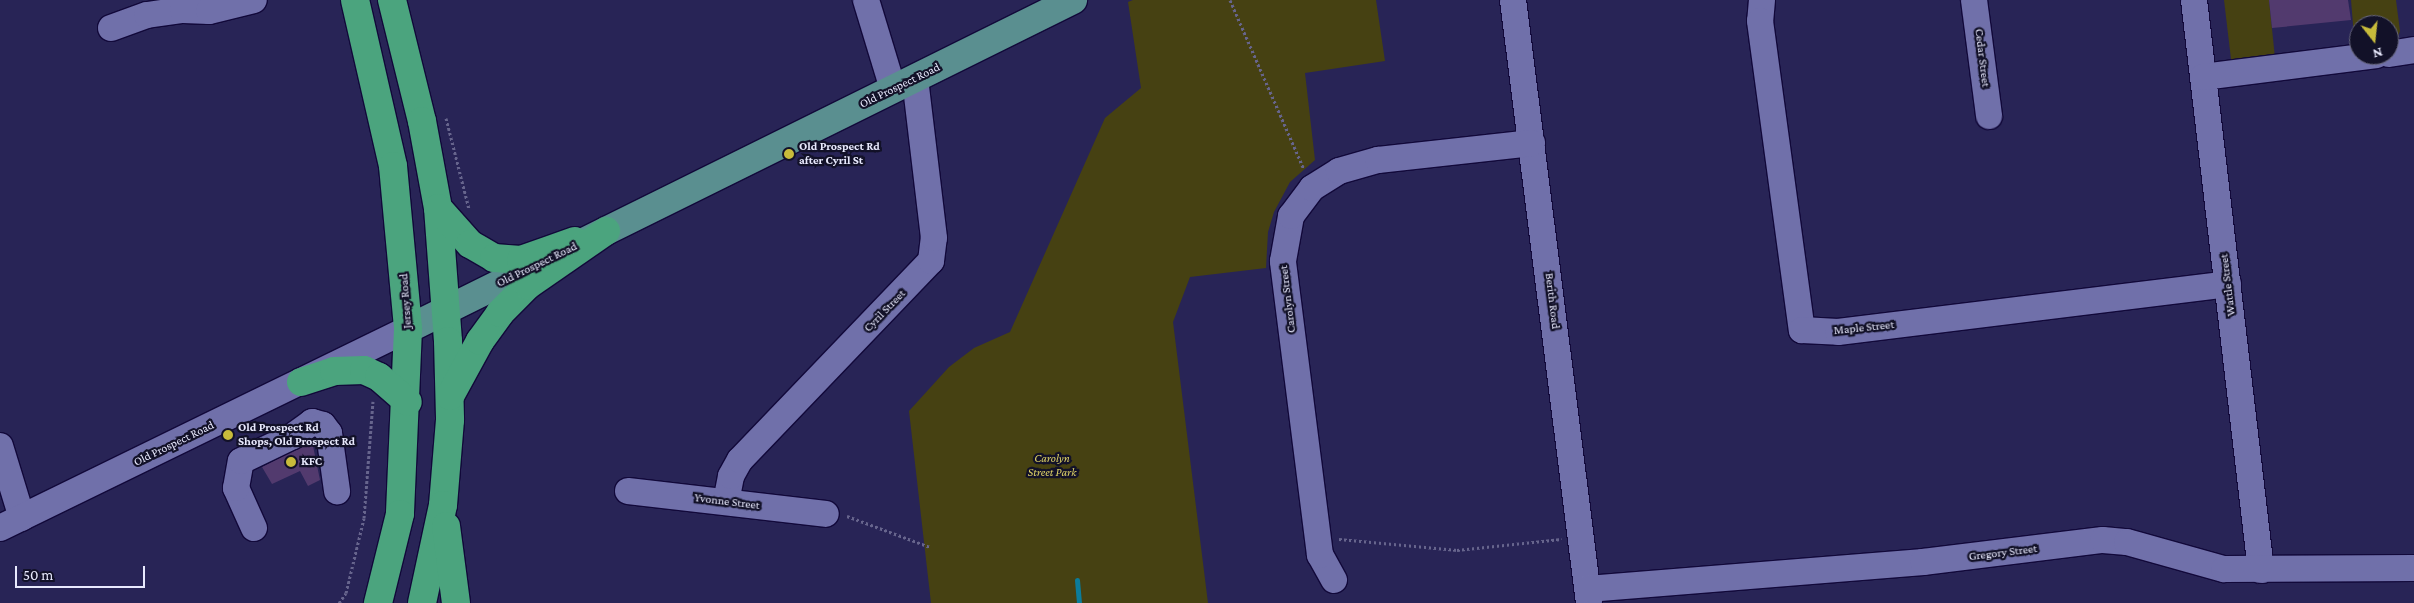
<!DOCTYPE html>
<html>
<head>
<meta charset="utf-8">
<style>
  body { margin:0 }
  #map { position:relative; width:2414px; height:603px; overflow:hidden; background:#282456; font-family:"Crimson Pro",serif }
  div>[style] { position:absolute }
  .green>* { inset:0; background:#464112 }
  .stream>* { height:5px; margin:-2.5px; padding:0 2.5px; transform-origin:2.5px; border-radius:2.5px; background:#0b7c9b }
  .building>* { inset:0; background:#523a6e }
  .path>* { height:3px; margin-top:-1.5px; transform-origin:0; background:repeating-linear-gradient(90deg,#67658d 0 2.5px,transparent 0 5px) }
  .roads { filter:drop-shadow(1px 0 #12093a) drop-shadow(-1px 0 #12093a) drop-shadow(0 1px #12093a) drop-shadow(0 -1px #12093a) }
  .minor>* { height:26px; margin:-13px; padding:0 13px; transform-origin:13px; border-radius:13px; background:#7070aa }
  .major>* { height:28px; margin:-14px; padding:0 14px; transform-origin:14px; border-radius:14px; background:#5a8f90 }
  .highway>* { height:28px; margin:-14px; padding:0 14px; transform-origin:14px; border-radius:14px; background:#4ba47e }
  .dots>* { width:14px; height:14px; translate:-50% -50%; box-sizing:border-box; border:2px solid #121128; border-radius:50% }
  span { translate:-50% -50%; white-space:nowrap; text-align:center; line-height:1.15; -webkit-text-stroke:4.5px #121128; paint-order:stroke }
  .street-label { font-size:12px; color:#e8e9fd }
  .poi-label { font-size:12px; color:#e8e9fd; font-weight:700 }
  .left { translate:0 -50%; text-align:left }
  .park-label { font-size:12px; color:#ddd166; font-style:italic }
  .north { position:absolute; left:2349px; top:15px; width:50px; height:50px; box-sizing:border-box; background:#121128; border:1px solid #68677d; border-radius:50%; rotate:164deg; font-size:14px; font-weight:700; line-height:20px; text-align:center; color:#e8e9fd }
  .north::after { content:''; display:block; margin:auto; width:18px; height:22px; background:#c8bb3b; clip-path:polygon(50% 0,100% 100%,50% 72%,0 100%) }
  .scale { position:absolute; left:15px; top:566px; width:130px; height:22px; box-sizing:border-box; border:2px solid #e8e9fd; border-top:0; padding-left:6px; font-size:15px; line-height:18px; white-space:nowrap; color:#e8e9fd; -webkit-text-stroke:4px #121128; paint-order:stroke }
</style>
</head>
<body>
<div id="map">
  <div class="green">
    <div style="clip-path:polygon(1133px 0,1376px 0,1385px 61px,1305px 73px,1315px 160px,1290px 182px,1274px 212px,1268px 232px,1266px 268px,1190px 277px,1173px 322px,1208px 603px,931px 603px,909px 411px,949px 367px,974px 348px,1010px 332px,1105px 118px,1141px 88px,1128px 2px)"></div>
    <div style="clip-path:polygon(2224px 0,2269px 0,2275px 58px,2239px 62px,2231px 59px)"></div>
    <div style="clip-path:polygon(2351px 0,2396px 0,2400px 31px,2396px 41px,2389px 43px,2389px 25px,2359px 25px,2359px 48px,2355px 49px)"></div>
  </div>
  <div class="stream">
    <div style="left:1077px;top:580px;width:23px;rotate:85deg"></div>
  </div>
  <div class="building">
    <div style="clip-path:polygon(2269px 0,2348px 0,2351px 20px,2272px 28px)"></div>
    <div style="clip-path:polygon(312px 441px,320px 480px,308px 486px,300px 471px,272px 484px,262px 467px)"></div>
  </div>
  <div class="path">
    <div style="left:1230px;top:0;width:184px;rotate:66.4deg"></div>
    <div style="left:446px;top:118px;width:94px;rotate:75.8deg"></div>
    <div style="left:847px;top:516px;width:89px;rotate:20.5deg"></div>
    <div style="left:1339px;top:539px;width:119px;rotate:5.3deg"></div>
    <div style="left:1457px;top:550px;width:105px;rotate:-6deg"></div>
    <div style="left:339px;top:603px;width:12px;rotate:-55deg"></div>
    <div style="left:346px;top:593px;width:77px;rotate:-76.5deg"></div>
    <div style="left:364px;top:518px;width:117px;rotate:-85.6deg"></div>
  </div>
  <div class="roads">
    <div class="minor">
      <div style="left:866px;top:0;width:93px;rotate:73.1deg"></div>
      <div style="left:1513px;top:0;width:608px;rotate:82.82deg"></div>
      <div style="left:1762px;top:0;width:21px;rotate:95deg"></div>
      <div style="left:1760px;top:21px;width:312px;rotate:82.3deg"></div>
      <div style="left:1802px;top:330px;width:36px;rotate:3deg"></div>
      <div style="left:1838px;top:332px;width:393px;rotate:-7deg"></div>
      <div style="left:1974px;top:0;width:117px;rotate:82.6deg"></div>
      <div style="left:2194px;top:0;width:574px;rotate:83.3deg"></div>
      <div style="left:111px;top:28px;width:38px;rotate:-20deg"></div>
      <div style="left:147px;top:15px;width:36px;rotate:-8deg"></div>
      <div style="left:183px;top:10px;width:26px;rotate:2deg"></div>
      <div style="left:209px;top:11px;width:46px;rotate:-13.7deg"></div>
      <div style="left:2389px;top:54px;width:25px;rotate:-9deg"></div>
      <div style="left:2203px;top:77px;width:175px;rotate:-7.2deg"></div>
      <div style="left:0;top:446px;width:75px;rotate:73deg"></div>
      <div style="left:628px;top:491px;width:199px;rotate:6.6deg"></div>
      <div style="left:726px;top:502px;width:26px;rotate:-79deg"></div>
      <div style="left:731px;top:476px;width:18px;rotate:-61deg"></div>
      <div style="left:740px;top:460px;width:276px;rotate:-46.2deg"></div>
      <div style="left:931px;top:261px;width:23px;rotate:-83deg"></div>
      <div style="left:934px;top:238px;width:161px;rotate:-96.8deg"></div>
      <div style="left:0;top:528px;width:454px;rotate:-26deg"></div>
      <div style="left:254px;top:528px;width:44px;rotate:-114.2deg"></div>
      <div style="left:236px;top:488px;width:27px;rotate:-80deg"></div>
      <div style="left:241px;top:461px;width:58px;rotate:-25.7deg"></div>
      <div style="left:293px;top:436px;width:24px;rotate:-36deg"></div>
      <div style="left:312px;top:422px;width:11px;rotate:15deg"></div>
      <div style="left:323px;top:425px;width:10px;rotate:53deg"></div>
      <div style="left:329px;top:433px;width:59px;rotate:82.1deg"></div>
      <div style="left:1334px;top:580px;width:29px;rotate:-119deg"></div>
      <div style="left:1320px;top:555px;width:296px;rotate:-97.2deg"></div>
      <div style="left:1283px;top:261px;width:46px;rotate:-79.9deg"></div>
      <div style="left:1291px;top:216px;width:35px;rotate:-53deg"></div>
      <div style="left:1312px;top:188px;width:32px;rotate:-32deg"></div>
      <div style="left:1339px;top:171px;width:41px;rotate:-15.8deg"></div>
      <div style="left:1378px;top:160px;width:155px;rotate:-6.3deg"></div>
      <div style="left:1588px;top:589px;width:336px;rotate:-4.6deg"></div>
      <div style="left:1923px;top:562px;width:181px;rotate:-7deg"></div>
      <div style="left:2103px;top:540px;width:24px;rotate:5deg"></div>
      <div style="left:2127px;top:542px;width:101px;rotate:15.6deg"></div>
      <div style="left:2224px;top:569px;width:190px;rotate:-0.3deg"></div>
    </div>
    <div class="major">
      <div style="left:408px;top:329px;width:742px;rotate:-26.32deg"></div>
    </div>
    <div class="highway">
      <div style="left:355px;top:0;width:170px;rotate:77.1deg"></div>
      <div style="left:393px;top:166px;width:164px;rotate:84.7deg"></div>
      <div style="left:408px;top:329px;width:185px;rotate:92.5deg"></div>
      <div style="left:400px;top:514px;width:92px;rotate:103.9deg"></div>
      <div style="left:392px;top:0;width:125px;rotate:76.1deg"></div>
      <div style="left:422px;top:121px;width:88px;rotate:79.6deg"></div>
      <div style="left:438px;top:208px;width:133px;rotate:85.7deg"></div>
      <div style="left:448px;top:341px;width:79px;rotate:88.5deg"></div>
      <div style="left:450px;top:420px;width:85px;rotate:94.7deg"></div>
      <div style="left:443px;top:505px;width:100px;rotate:102.1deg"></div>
      <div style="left:438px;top:208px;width:48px;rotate:48.4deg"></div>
      <div style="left:470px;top:244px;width:28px;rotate:30deg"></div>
      <div style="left:494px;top:258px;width:27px;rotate:4deg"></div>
      <div style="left:521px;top:260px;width:57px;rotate:-19.4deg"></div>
      <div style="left:301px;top:382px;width:35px;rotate:-18deg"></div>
      <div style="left:334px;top:371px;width:30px;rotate:-2deg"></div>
      <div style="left:364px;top:370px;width:17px;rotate:25deg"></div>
      <div style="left:379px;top:377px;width:38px;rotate:41deg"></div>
      <div style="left:450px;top:396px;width:63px;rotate:-61.4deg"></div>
      <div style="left:480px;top:341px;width:34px;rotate:-54deg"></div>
      <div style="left:500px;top:313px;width:40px;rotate:-45deg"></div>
      <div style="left:528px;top:285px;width:95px;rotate:-34.7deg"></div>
      <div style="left:446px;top:526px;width:78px;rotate:82.6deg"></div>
    </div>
  </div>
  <div class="dots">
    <div style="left:789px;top:154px;background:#c8bb3b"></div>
    <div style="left:228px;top:435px;background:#c8bb3b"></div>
    <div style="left:291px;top:462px;background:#c8bb3b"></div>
  </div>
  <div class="street-label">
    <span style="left:1982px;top:58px;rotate:83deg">Cedar Street</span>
    <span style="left:900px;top:86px;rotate:-26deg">Old Prospect Road</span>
    <span style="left:537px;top:265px;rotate:-26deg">Old Prospect Road</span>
    <span style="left:2228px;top:285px;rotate:-97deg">Wattle Street</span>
    <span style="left:1288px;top:299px;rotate:-97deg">Carolyn Street</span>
    <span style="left:406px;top:301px;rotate:-94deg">Jersey Road</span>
    <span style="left:1552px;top:301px;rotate:83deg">Berith Road</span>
    <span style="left:885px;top:311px;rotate:-46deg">Cyril Street</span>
    <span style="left:1864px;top:328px;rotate:-6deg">Maple Street</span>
    <span style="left:174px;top:444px;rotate:-26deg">Old Prospect Road</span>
    <span style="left:727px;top:502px;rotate:7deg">Yvonne Street</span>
    <span style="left:2003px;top:553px;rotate:-7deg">Gregory Street</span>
  </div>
  <div class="poi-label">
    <span class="left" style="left:799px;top:154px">Old Prospect Rd<br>after Cyril St</span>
    <span class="left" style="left:238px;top:435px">Old Prospect Rd<br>Shops, Old Prospect Rd</span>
    <span class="left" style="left:301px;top:462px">KFC</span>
  </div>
  <div class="park-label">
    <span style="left:1052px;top:466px">Carolyn<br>Street Park</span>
  </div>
  <div class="north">N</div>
  <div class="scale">50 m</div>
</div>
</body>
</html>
